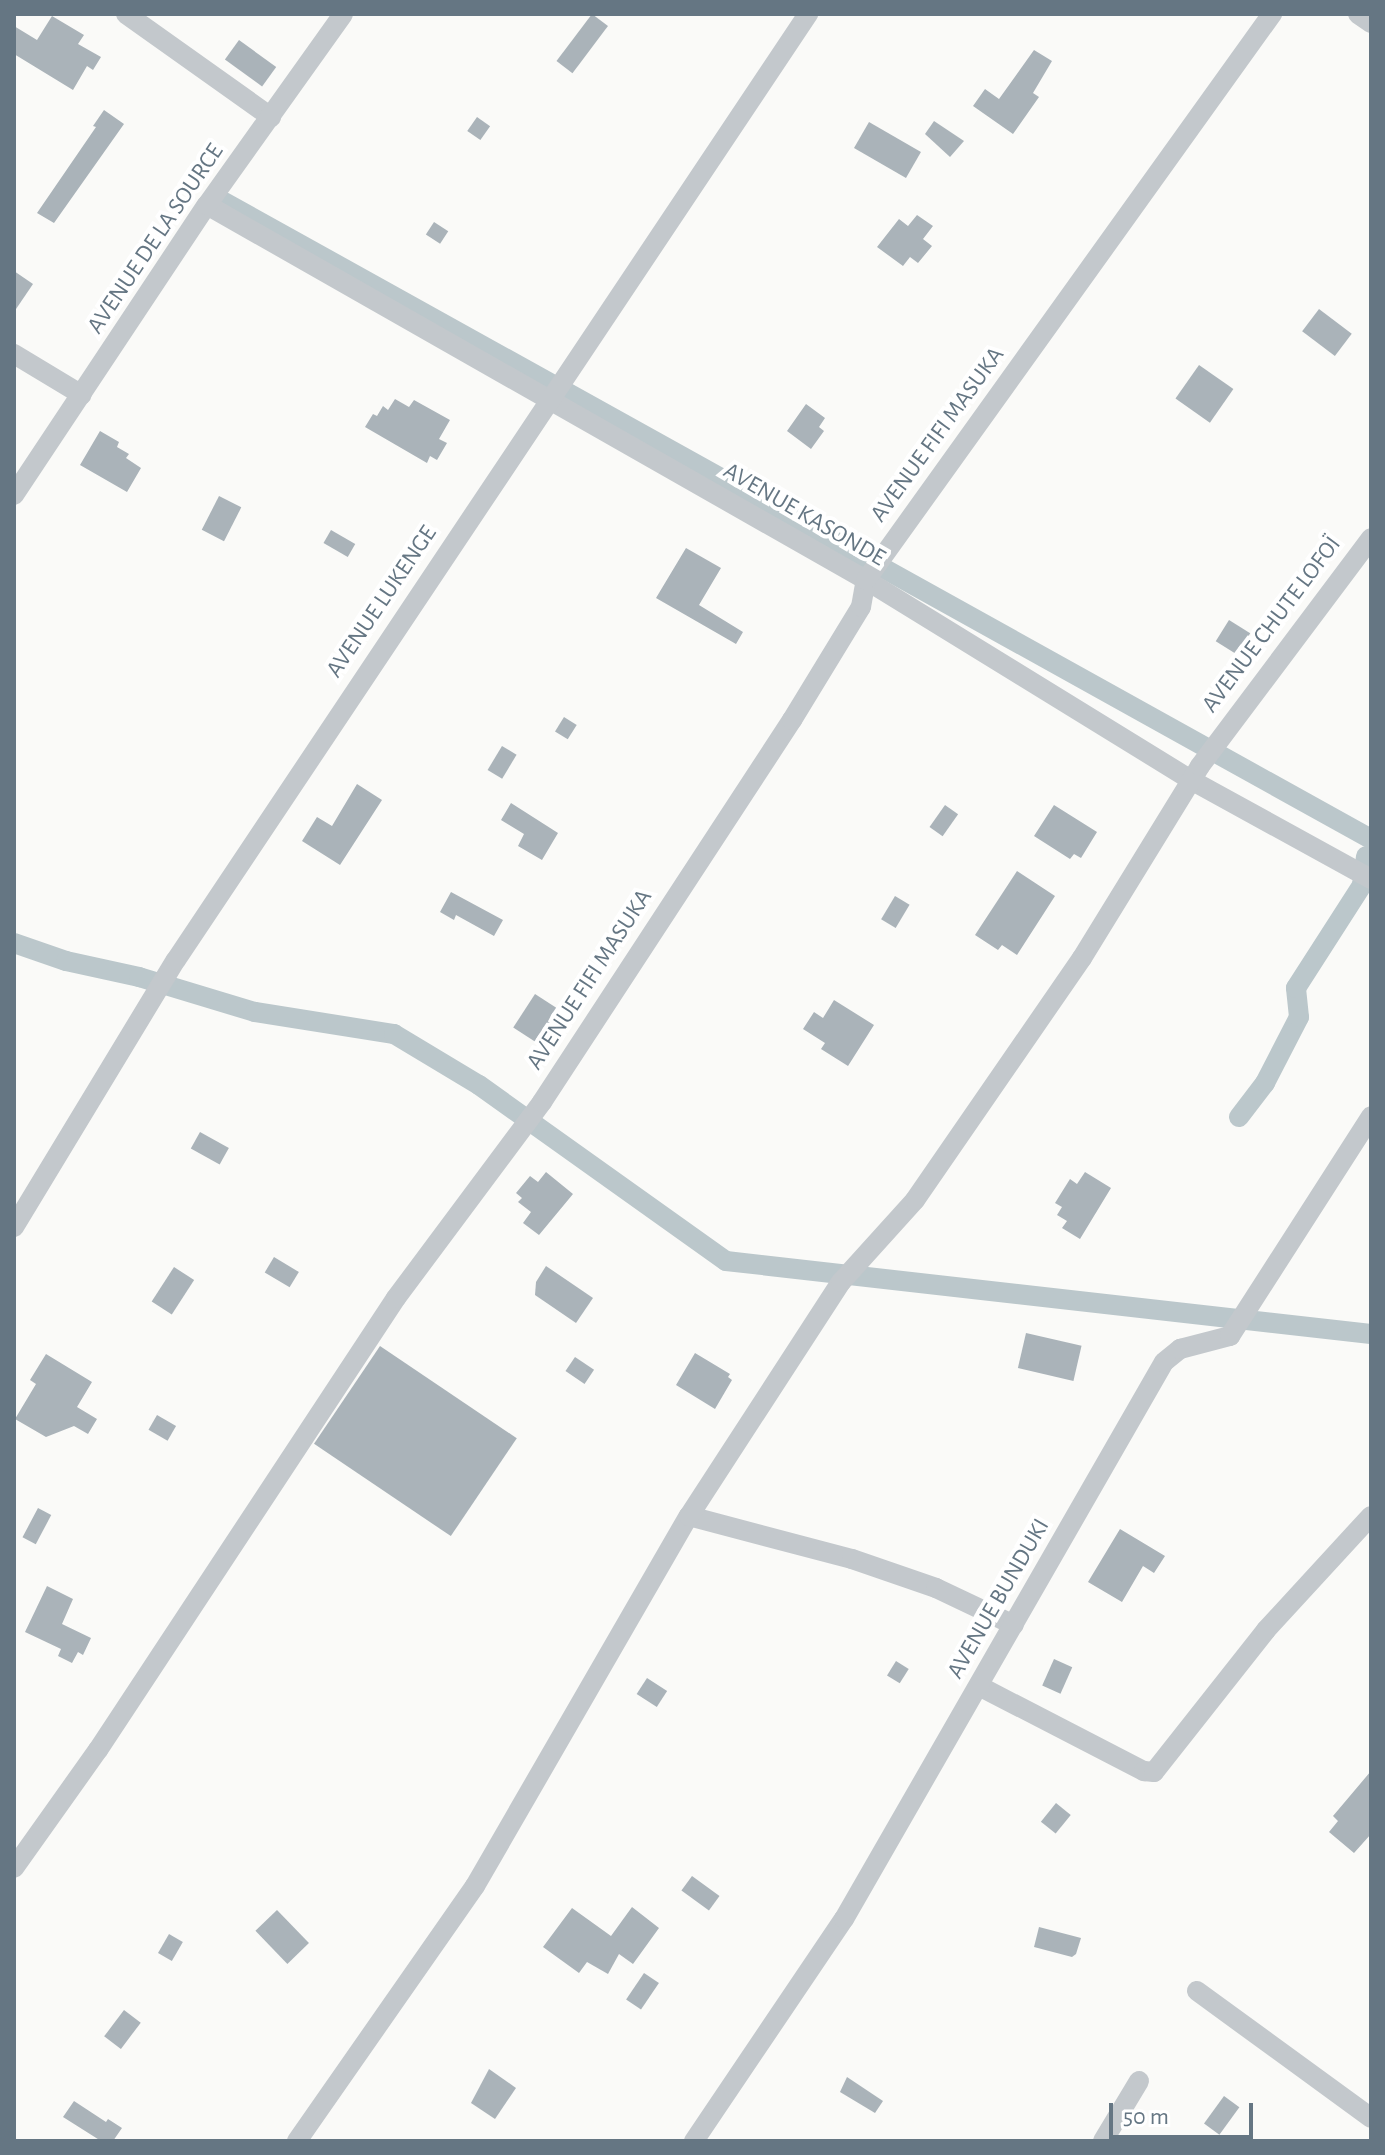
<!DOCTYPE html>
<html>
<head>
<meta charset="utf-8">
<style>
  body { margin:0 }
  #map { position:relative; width:1385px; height:2155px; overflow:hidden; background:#fafaf8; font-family:"Alegreya Sans",sans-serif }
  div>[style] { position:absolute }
  .canal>* { height:20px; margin:-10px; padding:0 10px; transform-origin:10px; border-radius:10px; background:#bbc7cb }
  .building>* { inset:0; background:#aab3b9; transform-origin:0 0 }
  .street>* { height:20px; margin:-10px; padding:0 10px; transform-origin:10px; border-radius:10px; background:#c3c8cc }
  span { translate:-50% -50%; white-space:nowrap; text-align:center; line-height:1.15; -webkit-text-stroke:8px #fff; paint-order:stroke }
  .street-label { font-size:24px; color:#657683 }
  .frame { position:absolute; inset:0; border:16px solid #657683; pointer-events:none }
  .scale { position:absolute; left:1109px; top:2103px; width:144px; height:36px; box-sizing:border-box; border:4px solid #657683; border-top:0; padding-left:10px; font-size:24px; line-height:28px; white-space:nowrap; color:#657683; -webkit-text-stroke:6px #fff; paint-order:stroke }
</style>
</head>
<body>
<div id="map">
  <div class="canal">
    <div style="left:224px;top:202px;width:1312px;rotate:29.05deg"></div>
    <div style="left:14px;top:943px;width:55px;rotate:19.1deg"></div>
    <div style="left:66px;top:961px;width:75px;rotate:12.4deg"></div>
    <div style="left:139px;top:977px;width:121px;rotate:16.8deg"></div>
    <div style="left:255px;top:1012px;width:141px;rotate:9deg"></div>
    <div style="left:394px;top:1034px;width:99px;rotate:31deg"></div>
    <div style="left:479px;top:1085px;width:303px;rotate:35.5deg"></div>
    <div style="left:726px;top:1261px;width:649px;rotate:6.46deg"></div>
    <div style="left:1239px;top:1117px;width:43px;rotate:-52.6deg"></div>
    <div style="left:1265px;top:1083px;width:74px;rotate:-62.7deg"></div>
    <div style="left:1299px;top:1017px;width:29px;rotate:-96deg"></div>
    <div style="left:1296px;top:988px;width:122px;rotate:-57.3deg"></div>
    <div style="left:1362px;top:885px;width:29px;rotate:-82deg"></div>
  </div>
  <div class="building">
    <div style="left:592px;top:14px;width:20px;height:59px;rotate:37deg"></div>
    <div style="clip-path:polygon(52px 16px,84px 35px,78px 44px,101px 57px,93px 70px,87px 66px,73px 90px,14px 54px,14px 26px,37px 40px)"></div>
    <div style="left:239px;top:40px;width:46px;height:24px;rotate:36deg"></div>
    <div style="clip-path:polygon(1034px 50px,1052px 61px,1033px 93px,1039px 97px,1013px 134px,973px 106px,985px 89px,999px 99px)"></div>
    <div style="clip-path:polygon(104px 110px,124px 124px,54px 223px,37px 213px,96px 127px,93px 126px)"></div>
    <div style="left:477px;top:117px;width:16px;height:17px;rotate:35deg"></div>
    <div style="clip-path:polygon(934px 121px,964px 141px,950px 157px,925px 134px)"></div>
    <div style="left:869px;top:122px;width:60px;height:30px;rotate:30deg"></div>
    <div style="clip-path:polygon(917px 215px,933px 226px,923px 239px,932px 246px,918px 263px,910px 257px,903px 266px,877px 247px,899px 219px,908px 226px)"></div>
    <div style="left:434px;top:222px;width:17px;height:15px;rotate:33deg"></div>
    <div style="clip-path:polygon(14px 271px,33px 284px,14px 312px)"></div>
    <div style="left:1319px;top:309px;width:41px;height:28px;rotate:37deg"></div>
    <div style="left:1199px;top:365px;width:42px;height:41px;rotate:35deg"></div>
    <div style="clip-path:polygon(395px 399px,409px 407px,414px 400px,450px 420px,439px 439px,447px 443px,437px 460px,430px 456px,427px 463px,365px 427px,373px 414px,377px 416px,383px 406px,388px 410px)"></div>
    <div style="clip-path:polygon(806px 404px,825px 418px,819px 427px,824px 431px,811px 449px,787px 431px)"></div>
    <div style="clip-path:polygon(100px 431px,119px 442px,117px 447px,129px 454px,126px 458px,141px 468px,127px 492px,80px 465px)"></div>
    <div style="left:219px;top:496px;width:25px;height:38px;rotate:27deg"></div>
    <div style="left:331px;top:530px;width:28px;height:15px;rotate:30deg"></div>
    <div style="clip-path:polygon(686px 548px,721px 568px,699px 605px,743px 632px,736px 644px,656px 598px)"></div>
    <div style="left:1229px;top:620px;width:25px;height:25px;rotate:32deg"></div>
    <div style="left:564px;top:717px;width:15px;height:17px;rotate:32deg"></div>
    <div style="left:502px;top:746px;width:17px;height:28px;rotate:31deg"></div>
    <div style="clip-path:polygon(357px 784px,382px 800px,340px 865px,302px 841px,317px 817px,332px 826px)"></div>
    <div style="clip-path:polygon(511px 803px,558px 833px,542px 860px,518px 846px,524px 834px,501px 820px)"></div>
    <div style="left:945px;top:805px;width:16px;height:27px;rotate:35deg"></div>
    <div style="clip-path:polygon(1054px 805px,1097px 832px,1081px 858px,1074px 854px,1070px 859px,1034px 836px)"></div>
    <div style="clip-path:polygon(1017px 871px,1055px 896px,1017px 955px,1002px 945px,998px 950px,975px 935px)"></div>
    <div style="clip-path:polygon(451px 892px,503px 920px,494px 936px,456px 915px,454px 920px,440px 912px)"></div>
    <div style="left:895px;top:896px;width:17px;height:27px;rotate:31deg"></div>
    <div style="left:535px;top:994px;width:35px;height:40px;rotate:33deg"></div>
    <div style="clip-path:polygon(834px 1000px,874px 1025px,848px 1066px,821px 1049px,825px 1043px,803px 1029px,814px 1012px,823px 1018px)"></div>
    <div style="left:200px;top:1132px;width:33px;height:19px;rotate:29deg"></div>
    <div style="clip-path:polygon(546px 1172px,573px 1194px,539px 1235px,523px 1223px,531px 1212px,518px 1202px,522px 1198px,516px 1193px,530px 1176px,538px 1182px)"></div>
    <div style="clip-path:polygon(1085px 1172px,1111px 1188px,1080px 1239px,1062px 1228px,1067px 1221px,1057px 1215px,1062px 1207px,1055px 1203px,1070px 1179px,1077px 1184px)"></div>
    <div style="left:274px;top:1257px;width:29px;height:18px;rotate:31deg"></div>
    <div style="clip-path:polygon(546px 1266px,593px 1298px,576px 1323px,535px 1295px,536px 1282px)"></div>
    <div style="left:174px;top:1267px;width:24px;height:41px;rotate:33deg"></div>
    <div style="left:1026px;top:1333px;width:57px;height:36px;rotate:13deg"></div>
    <div style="left:380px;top:1346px;width:165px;height:118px;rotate:34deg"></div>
    <div style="clip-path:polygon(695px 1353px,730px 1374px,728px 1377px,732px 1380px,715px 1409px,676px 1385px)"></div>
    <div style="clip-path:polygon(46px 1354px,92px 1382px,77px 1407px,97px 1419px,88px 1434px,74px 1426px,46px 1437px,15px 1419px,36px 1384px,30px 1380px)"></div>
    <div style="left:575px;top:1357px;width:23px;height:17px;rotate:34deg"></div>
    <div style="left:157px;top:1415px;width:22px;height:17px;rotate:30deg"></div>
    <div style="left:38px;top:1508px;width:15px;height:33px;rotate:28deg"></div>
    <div style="clip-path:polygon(1120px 1529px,1165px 1556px,1154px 1573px,1143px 1566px,1122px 1602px,1088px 1582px)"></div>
    <div style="clip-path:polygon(47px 1586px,73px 1599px,62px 1624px,91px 1638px,83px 1655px,78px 1652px,72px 1663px,58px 1656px,61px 1649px,25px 1632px)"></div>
    <div style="left:1054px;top:1659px;width:20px;height:29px;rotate:24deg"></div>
    <div style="left:896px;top:1661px;width:15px;height:17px;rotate:32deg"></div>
    <div style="left:647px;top:1678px;width:24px;height:19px;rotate:33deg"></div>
    <div style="clip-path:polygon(1371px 1771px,1371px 1834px,1354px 1853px,1329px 1832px,1338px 1821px,1333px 1816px)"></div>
    <div style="left:1056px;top:1803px;width:19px;height:24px;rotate:39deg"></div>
    <div style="left:692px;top:1876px;width:34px;height:18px;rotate:36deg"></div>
    <div style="clip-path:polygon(632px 1907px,659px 1928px,633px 1964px,619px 1954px,608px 1974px,587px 1962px,579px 1973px,543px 1947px,572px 1908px,611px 1936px)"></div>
    <div style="left:277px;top:1910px;width:46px;height:30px;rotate:46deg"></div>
    <div style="clip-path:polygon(1039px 1927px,1081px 1938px,1076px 1954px,1072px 1957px,1034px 1947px)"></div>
    <div style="left:169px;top:1934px;width:16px;height:22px;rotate:30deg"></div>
    <div style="left:644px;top:1973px;width:18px;height:32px;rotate:34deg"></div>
    <div style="left:124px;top:2010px;width:21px;height:33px;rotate:37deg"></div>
    <div style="clip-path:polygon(489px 2069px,516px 2088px,495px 2119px,471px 2103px)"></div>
    <div style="clip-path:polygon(847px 2077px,883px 2101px,875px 2113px,840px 2092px)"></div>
    <div style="left:1224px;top:2096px;width:19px;height:34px;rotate:36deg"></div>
    <div style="clip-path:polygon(74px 2101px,106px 2122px,108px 2119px,122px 2128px,113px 2141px,101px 2141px,63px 2117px)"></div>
  </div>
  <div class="street">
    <div style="left:126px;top:14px;width:178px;rotate:35.4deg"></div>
    <div style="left:1358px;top:14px;width:16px;rotate:35deg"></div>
    <div style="left:207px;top:205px;width:758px;rotate:29.64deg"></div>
    <div style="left:866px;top:580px;width:382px;rotate:31.6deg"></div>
    <div style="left:1191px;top:780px;width:205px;rotate:28.8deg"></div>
    <div style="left:14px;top:354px;width:79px;rotate:31.1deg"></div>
    <div style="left:14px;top:495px;width:348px;rotate:-56.4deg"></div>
    <div style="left:207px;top:205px;width:234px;rotate:-54.5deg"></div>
    <div style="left:14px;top:1227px;width:312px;rotate:-58.8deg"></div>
    <div style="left:176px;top:960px;width:1138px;rotate:-56.25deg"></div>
    <div style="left:689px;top:1516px;width:169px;rotate:14.8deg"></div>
    <div style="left:852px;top:1559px;width:89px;rotate:19deg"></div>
    <div style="left:936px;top:1588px;width:86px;rotate:25.4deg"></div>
    <div style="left:979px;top:1686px;width:186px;rotate:27.3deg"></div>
    <div style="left:1144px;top:1771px;width:10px;rotate:6deg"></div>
    <div style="left:1154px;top:1772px;width:181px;rotate:-51.7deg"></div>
    <div style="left:1266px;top:1630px;width:155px;rotate:-47.4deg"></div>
    <div style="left:14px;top:1868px;width:145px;rotate:-54.6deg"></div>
    <div style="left:98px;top:1750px;width:541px;rotate:-56.6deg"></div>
    <div style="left:396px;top:1298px;width:244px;rotate:-53.3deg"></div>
    <div style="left:542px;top:1102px;width:457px;rotate:-56.8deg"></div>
    <div style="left:792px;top:720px;width:132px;rotate:-58.6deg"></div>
    <div style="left:861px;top:607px;width:27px;rotate:-80deg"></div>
    <div style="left:866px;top:580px;width:697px;rotate:-54.35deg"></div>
    <div style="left:1197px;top:1991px;width:215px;rotate:36.1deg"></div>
    <div style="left:297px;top:2141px;width:311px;rotate:-55.1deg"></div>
    <div style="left:475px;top:1886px;width:427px;rotate:-60deg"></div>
    <div style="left:689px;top:1516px;width:279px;rotate:-57deg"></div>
    <div style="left:841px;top:1282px;width:110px;rotate:-47.9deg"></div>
    <div style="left:915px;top:1200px;width:294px;rotate:-55.4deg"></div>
    <div style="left:1082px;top:958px;width:225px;rotate:-58.4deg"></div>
    <div style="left:1200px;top:766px;width:285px;rotate:-53.1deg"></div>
    <div style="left:694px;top:2141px;width:268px;rotate:-56deg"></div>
    <div style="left:844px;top:1919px;width:642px;rotate:-60.12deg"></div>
    <div style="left:1164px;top:1362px;width:21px;rotate:-39deg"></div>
    <div style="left:1180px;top:1349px;width:52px;rotate:-14.6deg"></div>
    <div style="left:1230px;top:1336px;width:261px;rotate:-57.3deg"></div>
    <div style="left:1103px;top:2141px;width:70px;rotate:-59deg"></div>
  </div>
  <div class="street-label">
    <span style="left:156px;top:239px;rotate:-56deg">AVENUE DE LA SOURCE</span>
    <span style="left:938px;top:435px;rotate:-54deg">AVENUE FIFI MASUKA</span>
    <span style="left:804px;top:515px;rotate:30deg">AVENUE KASONDE</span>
    <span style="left:382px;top:602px;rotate:-56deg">AVENUE LUKENGE</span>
    <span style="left:1272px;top:625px;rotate:-53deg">AVENUE CHUTE LOFOÏ</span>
    <span style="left:590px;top:980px;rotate:-57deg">AVENUE FIFI MASUKA</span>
    <span style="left:999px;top:1599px;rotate:-60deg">AVENUE BUNDUKI</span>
  </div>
  <div class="frame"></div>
  <div class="scale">50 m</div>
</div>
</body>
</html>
